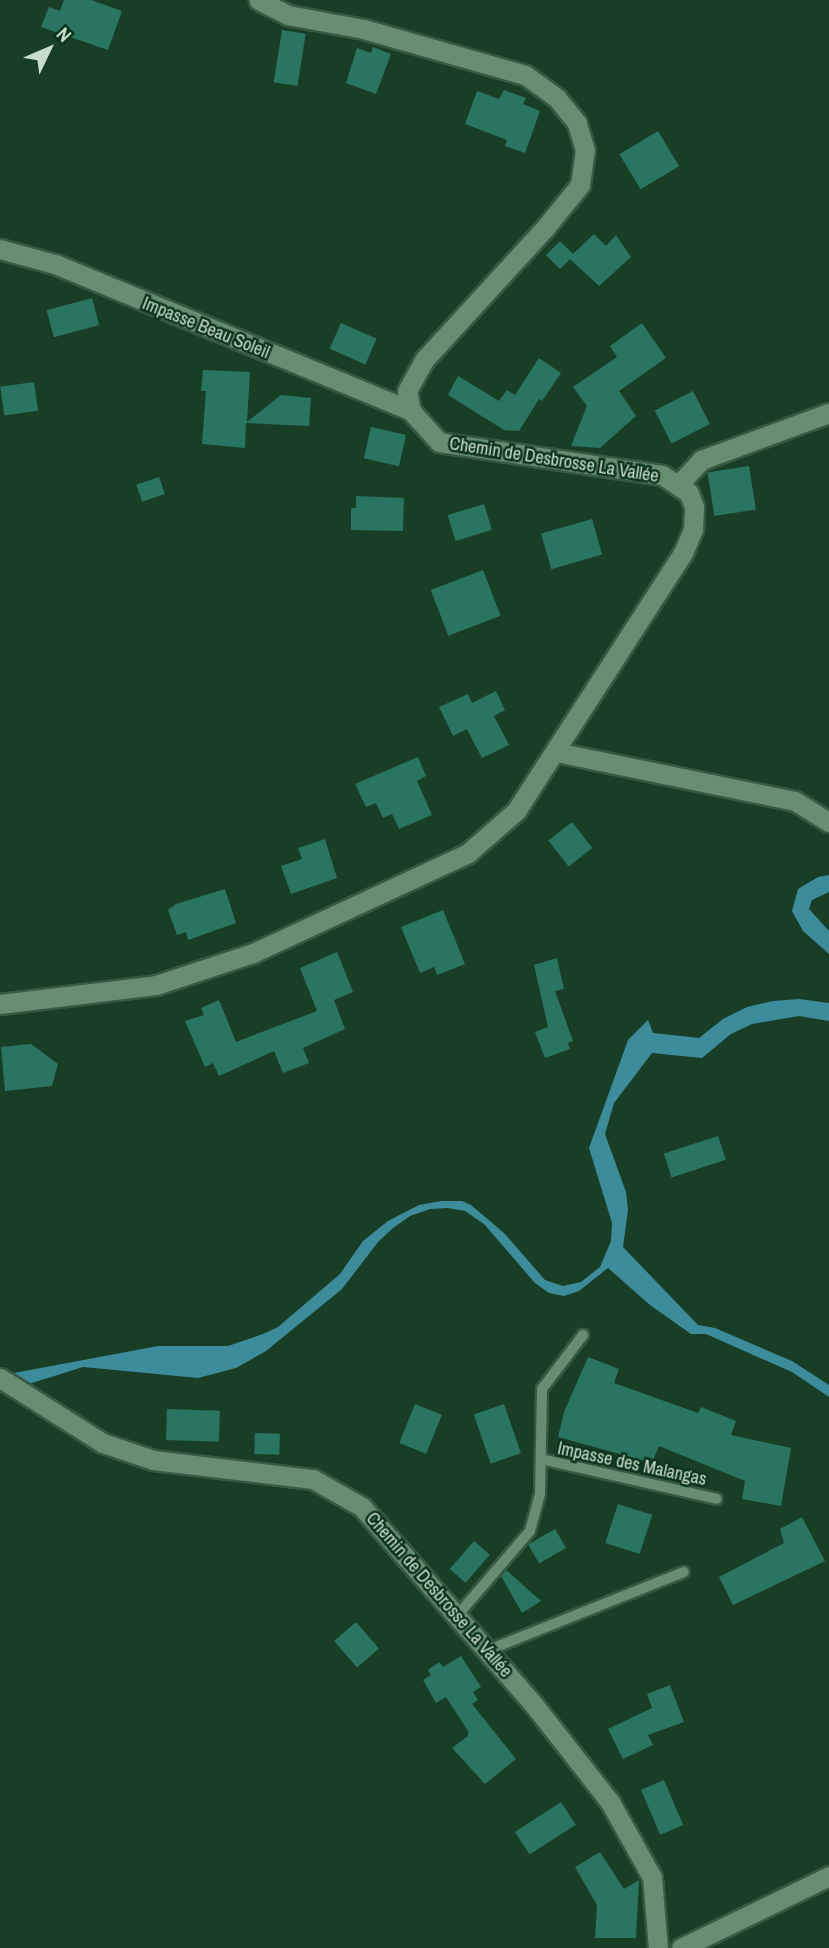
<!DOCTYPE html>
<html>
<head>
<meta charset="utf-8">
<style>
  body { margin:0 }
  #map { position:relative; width:829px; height:1948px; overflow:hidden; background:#193e26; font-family:"Archivo Narrow",sans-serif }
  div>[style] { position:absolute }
  .water>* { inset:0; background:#3c8c9c }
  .building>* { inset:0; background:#297561; transform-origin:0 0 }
  .roads { filter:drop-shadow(2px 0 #385843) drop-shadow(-2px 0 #385843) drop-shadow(0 2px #385843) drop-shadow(0 -2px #385843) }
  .lane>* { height:10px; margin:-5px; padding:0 5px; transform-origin:5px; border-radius:5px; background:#678e71 }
  .street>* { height:19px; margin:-9.5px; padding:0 9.5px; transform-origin:9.5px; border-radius:9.5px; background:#678e71 }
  span { translate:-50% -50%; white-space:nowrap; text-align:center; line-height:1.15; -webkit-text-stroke:5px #0d341c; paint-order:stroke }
  .street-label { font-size:18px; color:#c7dccc }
  .north { position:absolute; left:14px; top:14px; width:70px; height:70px; -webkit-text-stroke:5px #0d341c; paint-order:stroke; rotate:46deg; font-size:19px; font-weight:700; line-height:28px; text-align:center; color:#c7dccc }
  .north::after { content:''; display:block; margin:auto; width:24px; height:32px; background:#c7dccc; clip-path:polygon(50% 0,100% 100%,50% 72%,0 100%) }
</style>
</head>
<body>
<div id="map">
  <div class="water">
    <div style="clip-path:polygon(829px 875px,829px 892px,812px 900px,809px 909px,829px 931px,829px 954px,803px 931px,792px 911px,798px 889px,818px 877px)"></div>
    <div style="clip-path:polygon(799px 999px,829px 1003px,829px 1021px,799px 1016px,752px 1024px,731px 1034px,702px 1058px,652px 1053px,614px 1103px,605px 1134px,626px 1192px,628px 1210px,623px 1247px,698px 1325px,715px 1328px,792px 1361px,829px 1385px,829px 1397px,792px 1372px,706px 1334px,691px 1334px,650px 1305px,608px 1268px,579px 1291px,564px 1296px,549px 1293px,535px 1283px,484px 1224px,465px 1211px,448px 1208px,430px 1209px,410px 1216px,393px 1228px,378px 1242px,342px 1289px,266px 1351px,236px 1368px,198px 1378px,83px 1367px,0 1393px,0 1379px,14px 1373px,158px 1346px,228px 1346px,263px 1334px,278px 1327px,340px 1274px,363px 1241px,388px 1221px,419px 1205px,441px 1201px,462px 1201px,471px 1205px,504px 1233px,545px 1280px,563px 1286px,581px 1282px,600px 1267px,611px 1241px,612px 1223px,589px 1148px,628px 1040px,648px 1020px,653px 1033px,699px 1038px,723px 1019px,747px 1007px,773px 1001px)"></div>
  </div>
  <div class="building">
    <div style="clip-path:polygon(64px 0,91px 0,122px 11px,108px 50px,41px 27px,49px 7px,60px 11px)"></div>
    <div style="left:282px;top:30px;width:24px;height:53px;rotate:9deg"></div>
    <div style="clip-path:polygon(373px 47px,391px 54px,376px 94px,346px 83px,357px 48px,371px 53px)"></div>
    <div style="clip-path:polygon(504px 90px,526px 98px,523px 104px,540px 111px,525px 153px,505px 146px,507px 140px,465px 124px,477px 91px,499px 99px)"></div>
    <div style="left:658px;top:131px;width:41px;height:45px;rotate:59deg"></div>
    <div style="clip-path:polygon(594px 234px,606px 246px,616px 235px,631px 257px,599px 286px,570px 259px,560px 269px,546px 255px,560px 241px,573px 254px)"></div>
    <div style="left:92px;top:298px;width:28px;height:47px;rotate:75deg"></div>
    <div style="left:341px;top:323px;width:39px;height:28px;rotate:24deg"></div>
    <div style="clip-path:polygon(642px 323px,666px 358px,619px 391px,636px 416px,600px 448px,571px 446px,587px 406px,573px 387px,617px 357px,610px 346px)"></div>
    <div style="clip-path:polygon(539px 358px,561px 373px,542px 401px,539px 399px,519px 431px,504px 430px,448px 395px,458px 376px,499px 401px,507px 390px,515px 395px)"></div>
    <div style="clip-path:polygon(203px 370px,250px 372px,247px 422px,281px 395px,311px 398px,309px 426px,246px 423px,245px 448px,202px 444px,206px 391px,201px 391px)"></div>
    <div style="left:34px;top:382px;width:29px;height:34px;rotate:82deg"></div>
    <div style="left:693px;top:391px;width:37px;height:43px;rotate:63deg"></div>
    <div style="left:371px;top:427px;width:36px;height:32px;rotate:13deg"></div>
    <div style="left:749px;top:466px;width:44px;height:42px;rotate:81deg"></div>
    <div style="left:159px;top:477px;width:18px;height:24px;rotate:71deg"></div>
    <div style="clip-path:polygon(356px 496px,404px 498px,403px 531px,351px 530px,351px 508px,356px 508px)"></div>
    <div style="left:484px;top:504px;width:27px;height:38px;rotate:73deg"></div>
    <div style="left:592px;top:519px;width:37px;height:53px;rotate:74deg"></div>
    <div style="left:483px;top:570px;width:49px;height:56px;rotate:69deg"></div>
    <div style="clip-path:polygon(496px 691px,505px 710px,494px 716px,509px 745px,482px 758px,467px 729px,453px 736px,439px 707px,468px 694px,472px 703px)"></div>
    <div style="clip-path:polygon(418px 757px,426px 776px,417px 781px,432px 815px,399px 829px,392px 814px,383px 818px,376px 803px,366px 807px,355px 784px)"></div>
    <div style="left:572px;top:822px;width:33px;height:30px;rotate:52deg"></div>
    <div style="clip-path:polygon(325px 839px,337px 878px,291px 894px,281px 866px,302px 859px,298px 848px)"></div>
    <div style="clip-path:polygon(225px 889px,236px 923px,188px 940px,186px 932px,177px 935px,168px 910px,176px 904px)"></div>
    <div style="clip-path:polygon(443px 910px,465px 964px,437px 975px,434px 967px,420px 973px,401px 927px)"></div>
    <div style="clip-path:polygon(337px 952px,353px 992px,334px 1000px,345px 1029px,303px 1048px,309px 1063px,283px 1073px,274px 1051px,219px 1076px,213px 1063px,205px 1067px,185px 1021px,204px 1015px,201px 1008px,219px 1000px,236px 1042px,317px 1011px,300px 968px)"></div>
    <div style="clip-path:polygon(557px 958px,564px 989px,555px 991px,573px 1041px,568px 1043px,570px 1049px,545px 1058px,535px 1032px,548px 1027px,534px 965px)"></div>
    <div style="clip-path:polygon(31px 1044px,58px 1064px,52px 1086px,5px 1091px,1px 1047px)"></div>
    <div style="left:718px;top:1136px;width:25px;height:57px;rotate:72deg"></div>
    <div style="clip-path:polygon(588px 1357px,619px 1369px,614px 1383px,698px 1413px,701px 1407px,736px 1421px,731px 1435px,791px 1448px,781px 1506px,742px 1499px,745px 1481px,659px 1446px,652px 1463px,558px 1437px,564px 1412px)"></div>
    <div style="left:415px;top:1404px;width:29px;height:42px;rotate:22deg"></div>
    <div style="left:504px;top:1404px;width:52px;height:32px;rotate:71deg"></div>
    <div style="left:167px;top:1409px;width:53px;height:31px;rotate:2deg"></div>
    <div style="left:255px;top:1433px;width:25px;height:21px;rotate:2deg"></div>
    <div style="left:618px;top:1504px;width:36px;height:41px;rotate:18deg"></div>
    <div style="clip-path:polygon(802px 1517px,825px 1561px,733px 1605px,719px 1577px,784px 1543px,780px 1529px)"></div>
    <div style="left:555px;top:1529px;width:22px;height:31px;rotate:60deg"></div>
    <div style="left:474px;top:1541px;width:21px;height:37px;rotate:41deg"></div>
    <div style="clip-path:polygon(506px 1570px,541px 1601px,522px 1613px,501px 1576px)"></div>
    <div style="left:356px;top:1622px;width:35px;height:29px;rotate:49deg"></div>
    <div style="clip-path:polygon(461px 1656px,481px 1687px,473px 1692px,478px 1700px,472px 1704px,516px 1759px,485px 1784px,452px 1748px,468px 1736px,468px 1731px,446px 1697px,436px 1703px,423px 1680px,431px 1675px,428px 1670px,439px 1662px,443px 1667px)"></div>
    <div style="clip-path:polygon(670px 1685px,684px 1722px,648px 1735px,653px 1745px,623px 1759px,608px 1729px,652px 1708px,647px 1694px)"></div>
    <div style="left:664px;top:1780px;width:49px;height:25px;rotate:67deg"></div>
    <div style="left:561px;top:1802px;width:27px;height:55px;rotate:57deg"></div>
    <div style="clip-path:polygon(600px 1852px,624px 1889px,639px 1880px,636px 1938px,595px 1938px,597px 1905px,575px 1867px)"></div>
  </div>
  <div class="roads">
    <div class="lane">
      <div style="left:541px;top:1459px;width:180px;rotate:12.8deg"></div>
      <div style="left:456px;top:1617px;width:113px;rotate:-49.3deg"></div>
      <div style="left:530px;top:1531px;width:39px;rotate:-75deg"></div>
      <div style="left:540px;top:1493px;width:104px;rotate:-88.9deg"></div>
      <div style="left:542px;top:1389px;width:68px;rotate:-52.8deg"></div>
      <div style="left:486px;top:1651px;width:213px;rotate:-21.8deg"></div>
    </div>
    <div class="street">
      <div style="left:0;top:249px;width:57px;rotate:15.3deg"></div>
      <div style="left:55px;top:264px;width:385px;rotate:22.4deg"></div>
      <div style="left:679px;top:484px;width:33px;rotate:-47deg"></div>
      <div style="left:701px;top:460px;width:136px;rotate:-20.2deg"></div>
      <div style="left:556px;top:752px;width:244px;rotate:11.6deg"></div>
      <div style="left:795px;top:801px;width:40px;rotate:32deg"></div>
      <div style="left:0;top:1004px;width:157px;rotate:-6.9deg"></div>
      <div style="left:156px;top:985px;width:102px;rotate:-18.3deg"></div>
      <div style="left:253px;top:953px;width:237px;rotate:-24.9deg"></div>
      <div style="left:468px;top:853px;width:64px;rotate:-41.2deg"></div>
      <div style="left:516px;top:811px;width:307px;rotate:-57.1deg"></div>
      <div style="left:683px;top:553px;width:26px;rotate:-67deg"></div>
      <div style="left:693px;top:529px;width:22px;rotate:-87deg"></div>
      <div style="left:694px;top:507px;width:15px;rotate:-110deg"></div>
      <div style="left:689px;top:493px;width:32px;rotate:-146deg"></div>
      <div style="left:662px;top:475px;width:225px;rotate:-171.6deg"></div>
      <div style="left:439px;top:442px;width:42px;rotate:-132.1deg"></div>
      <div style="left:411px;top:411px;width:20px;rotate:-101deg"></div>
      <div style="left:407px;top:391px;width:35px;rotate:-61deg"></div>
      <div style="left:424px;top:360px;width:179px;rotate:-47.5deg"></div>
      <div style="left:545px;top:228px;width:55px;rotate:-50.9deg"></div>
      <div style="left:580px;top:185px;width:35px;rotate:-82deg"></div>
      <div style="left:585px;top:150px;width:28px;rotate:-107deg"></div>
      <div style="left:577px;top:123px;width:32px;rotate:-129deg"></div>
      <div style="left:557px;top:98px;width:39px;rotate:-144deg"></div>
      <div style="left:525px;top:75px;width:167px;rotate:-164.1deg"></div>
      <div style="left:364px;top:29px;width:77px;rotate:-169.6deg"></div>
      <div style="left:288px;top:15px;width:33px;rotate:-153deg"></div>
      <div style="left:0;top:1378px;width:122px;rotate:32.3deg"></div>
      <div style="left:103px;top:1443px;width:53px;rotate:18.8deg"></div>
      <div style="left:153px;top:1460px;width:161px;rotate:6.8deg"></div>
      <div style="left:313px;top:1479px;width:56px;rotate:29.7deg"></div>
      <div style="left:362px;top:1507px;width:262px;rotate:49deg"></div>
      <div style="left:534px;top:1705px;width:123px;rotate:51.9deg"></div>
      <div style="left:610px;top:1802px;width:86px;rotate:60.8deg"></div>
      <div style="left:652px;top:1877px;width:71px;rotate:85.2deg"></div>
      <div style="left:681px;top:1948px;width:165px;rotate:-25.9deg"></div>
    </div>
  </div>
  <div class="street-label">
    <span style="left:206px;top:328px;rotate:22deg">Impasse Beau Soleil</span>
    <span style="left:554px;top:460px;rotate:9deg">Chemin de Desbrosse La Vallée</span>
    <span style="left:632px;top:1464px;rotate:12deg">Impasse des Malangas</span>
    <span style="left:439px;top:1595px;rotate:49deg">Chemin de Desbrosse La Vallée</span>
  </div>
  <div class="north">N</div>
</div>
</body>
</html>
